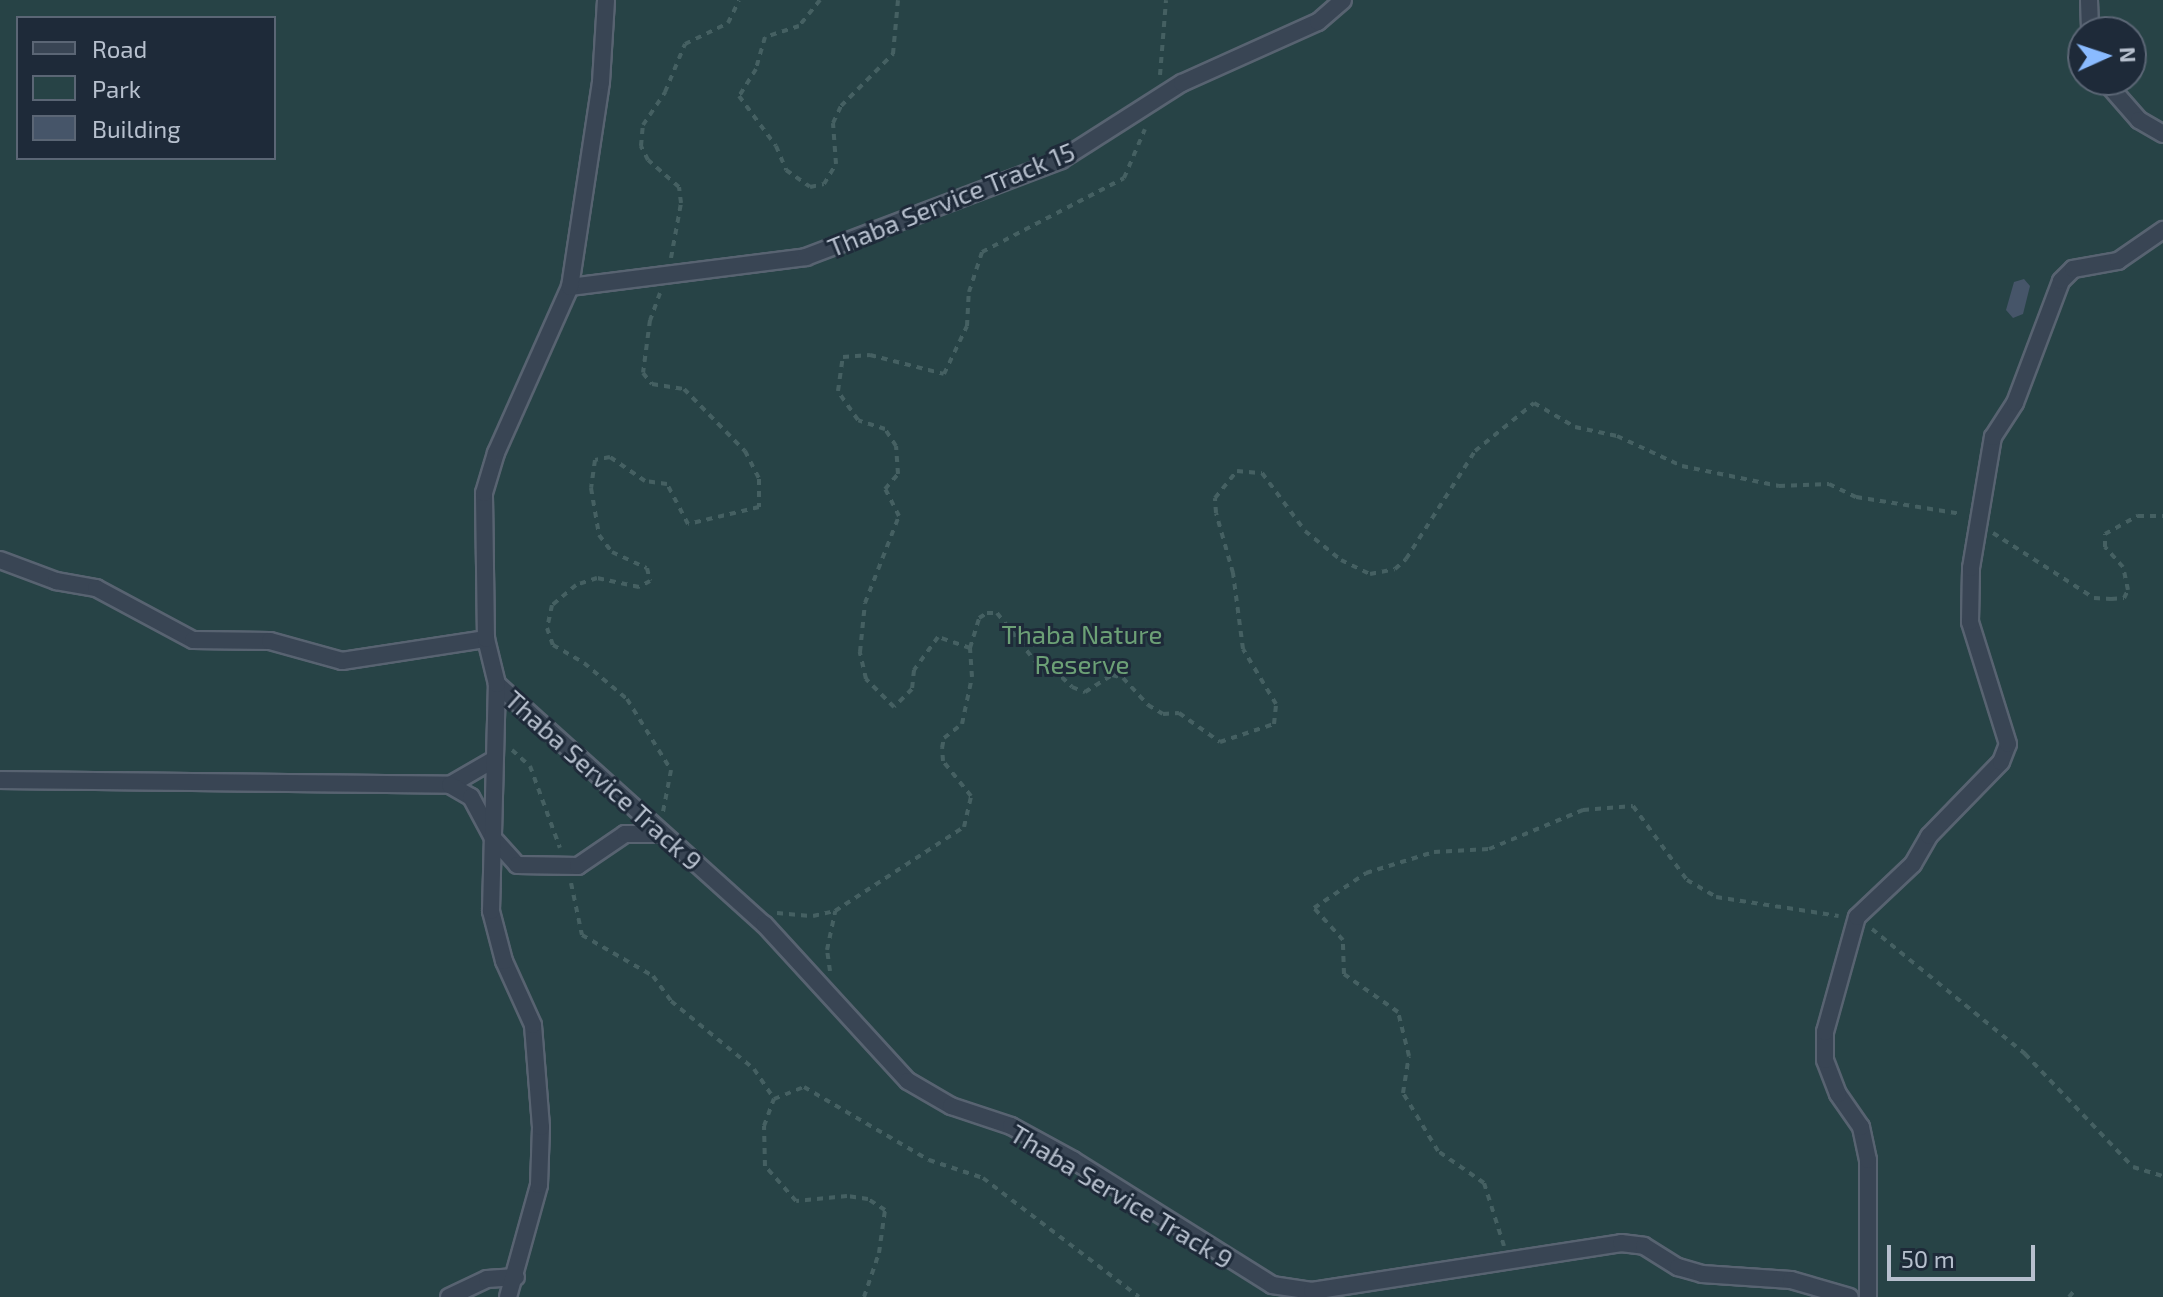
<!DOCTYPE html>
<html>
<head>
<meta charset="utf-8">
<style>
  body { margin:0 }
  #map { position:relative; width:2163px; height:1297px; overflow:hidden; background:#243345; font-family:"Exo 2",sans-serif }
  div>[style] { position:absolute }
  .green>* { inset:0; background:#274346 }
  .building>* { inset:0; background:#465569 }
  .path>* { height:4px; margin-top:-2px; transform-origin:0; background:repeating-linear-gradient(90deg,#456062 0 6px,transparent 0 12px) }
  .roads { filter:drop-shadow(2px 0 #586371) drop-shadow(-2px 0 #586371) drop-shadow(0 2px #586371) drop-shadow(0 -2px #586371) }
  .minor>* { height:16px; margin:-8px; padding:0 8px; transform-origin:8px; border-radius:8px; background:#394554 }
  span { translate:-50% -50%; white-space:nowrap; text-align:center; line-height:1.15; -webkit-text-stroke:6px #1e2a39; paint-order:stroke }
  .street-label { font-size:26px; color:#b7c0ce }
  .park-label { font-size:26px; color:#6ca076 }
  .legend { position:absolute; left:16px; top:16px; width:260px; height:144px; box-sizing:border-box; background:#1e2a39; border:2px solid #5b6675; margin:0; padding:10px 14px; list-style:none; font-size:24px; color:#b7c0ce }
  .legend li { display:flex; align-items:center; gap:16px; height:40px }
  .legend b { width:40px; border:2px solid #5b6675 }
  .north { position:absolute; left:2067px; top:16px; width:80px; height:80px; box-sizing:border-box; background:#1e2a39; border:2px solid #5b6675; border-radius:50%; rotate:87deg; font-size:22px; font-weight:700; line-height:32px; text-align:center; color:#b7c0ce }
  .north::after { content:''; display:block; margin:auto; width:28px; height:36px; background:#8abbff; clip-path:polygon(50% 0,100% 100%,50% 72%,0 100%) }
  .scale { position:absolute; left:1887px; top:1245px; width:148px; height:36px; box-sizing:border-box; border:4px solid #b7c0ce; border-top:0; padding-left:10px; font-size:24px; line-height:28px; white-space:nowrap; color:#b7c0ce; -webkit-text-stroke:6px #1e2a39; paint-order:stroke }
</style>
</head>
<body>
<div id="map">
  <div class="green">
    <div style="clip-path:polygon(evenodd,0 0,2163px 0,2163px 1297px,0 1297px,0 0,18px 18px,274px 18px,274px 158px,18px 158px,18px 18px,0 0,2083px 32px,2131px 32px,2131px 80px,2083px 80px,2083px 32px)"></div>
  </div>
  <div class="building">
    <div style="clip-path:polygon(2024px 279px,2030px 286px,2023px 314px,2013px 318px,2006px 310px,2014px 282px)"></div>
  </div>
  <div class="path">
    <div style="left:820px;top:0;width:33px;rotate:129deg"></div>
    <div style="left:799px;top:26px;width:36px;rotate:162deg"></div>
    <div style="left:765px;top:37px;width:33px;rotate:106deg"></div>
    <div style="left:756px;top:69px;width:32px;rotate:122deg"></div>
    <div style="left:739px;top:96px;width:62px;rotate:53.5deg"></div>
    <div style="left:776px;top:146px;width:26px;rotate:67deg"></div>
    <div style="left:786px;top:170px;width:29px;rotate:35deg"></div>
    <div style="left:810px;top:187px;width:14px;rotate:-12deg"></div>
    <div style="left:824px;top:184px;width:23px;rotate:-59deg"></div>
    <div style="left:836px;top:164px;width:41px;rotate:-94.2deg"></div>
    <div style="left:833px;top:123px;width:19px;rotate:-65deg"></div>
    <div style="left:841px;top:106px;width:74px;rotate:-45deg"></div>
    <div style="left:893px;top:54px;width:54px;rotate:-84.7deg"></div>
    <div style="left:1160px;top:75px;width:75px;rotate:-85.4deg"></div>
    <div style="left:671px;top:258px;width:56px;rotate:-79.7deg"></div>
    <div style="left:681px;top:203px;width:16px;rotate:-97deg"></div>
    <div style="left:679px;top:187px;width:41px;rotate:-138.9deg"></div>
    <div style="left:648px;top:160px;width:16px;rotate:-117deg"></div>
    <div style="left:641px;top:146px;width:21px;rotate:-85deg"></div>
    <div style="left:643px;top:125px;width:40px;rotate:-56deg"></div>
    <div style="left:665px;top:92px;width:52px;rotate:-67.4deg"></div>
    <div style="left:685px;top:44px;width:48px;rotate:-26deg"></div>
    <div style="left:728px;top:23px;width:25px;rotate:-64deg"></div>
    <div style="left:660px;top:293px;width:29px;rotate:110deg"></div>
    <div style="left:650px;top:320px;width:53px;rotate:97.5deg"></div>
    <div style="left:643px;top:373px;width:14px;rotate:51deg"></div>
    <div style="left:652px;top:384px;width:32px;rotate:9deg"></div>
    <div style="left:684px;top:389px;width:87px;rotate:45.5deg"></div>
    <div style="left:745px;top:451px;width:31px;rotate:63deg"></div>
    <div style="left:759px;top:479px;width:28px;rotate:90deg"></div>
    <div style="left:759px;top:507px;width:73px;rotate:166.5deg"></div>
    <div style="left:688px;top:524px;width:45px;rotate:-117.7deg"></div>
    <div style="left:667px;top:484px;width:22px;rotate:-172deg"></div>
    <div style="left:645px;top:481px;width:42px;rotate:-145.6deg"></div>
    <div style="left:610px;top:457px;width:15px;rotate:169deg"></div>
    <div style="left:595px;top:460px;width:28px;rotate:98deg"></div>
    <div style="left:591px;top:488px;width:48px;rotate:80.3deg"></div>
    <div style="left:599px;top:535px;width:21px;rotate:53deg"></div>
    <div style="left:612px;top:552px;width:38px;rotate:25deg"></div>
    <div style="left:647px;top:568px;width:13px;rotate:77deg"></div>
    <div style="left:650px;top:581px;width:13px;rotate:151deg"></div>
    <div style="left:639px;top:587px;width:43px;rotate:-167.9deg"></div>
    <div style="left:597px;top:578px;width:22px;rotate:162deg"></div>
    <div style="left:576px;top:585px;width:31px;rotate:140deg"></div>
    <div style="left:552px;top:605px;width:24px;rotate:102deg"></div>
    <div style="left:547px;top:628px;width:18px;rotate:71deg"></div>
    <div style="left:553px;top:645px;width:36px;rotate:30deg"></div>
    <div style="left:584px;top:663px;width:56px;rotate:39.9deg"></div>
    <div style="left:627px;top:699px;width:84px;rotate:58.2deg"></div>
    <div style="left:671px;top:770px;width:43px;rotate:100.8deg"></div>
    <div style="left:1993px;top:533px;width:120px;rotate:32.8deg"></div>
    <div style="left:2094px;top:598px;width:17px;rotate:3deg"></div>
    <div style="left:2111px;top:599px;width:13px;rotate:-4deg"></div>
    <div style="left:2124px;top:598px;width:9px;rotate:-63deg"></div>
    <div style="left:2128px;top:590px;width:24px;rotate:-102deg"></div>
    <div style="left:2123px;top:567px;width:27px;rotate:-132deg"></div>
    <div style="left:2105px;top:547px;width:13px;rotate:-90deg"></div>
    <div style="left:2105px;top:534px;width:38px;rotate:-29deg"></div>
    <div style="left:2138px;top:516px;width:25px"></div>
    <div style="left:970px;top:648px;width:34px;rotate:-161deg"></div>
    <div style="left:938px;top:637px;width:41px;rotate:126deg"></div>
    <div style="left:914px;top:670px;width:19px;rotate:96deg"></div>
    <div style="left:912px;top:689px;width:25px;rotate:135deg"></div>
    <div style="left:894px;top:707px;width:40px;rotate:-135deg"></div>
    <div style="left:866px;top:679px;width:28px;rotate:-103deg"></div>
    <div style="left:860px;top:652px;width:49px;rotate:-84.2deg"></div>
    <div style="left:865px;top:603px;width:93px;rotate:-68.7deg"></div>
    <div style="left:899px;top:516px;width:30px;rotate:-117deg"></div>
    <div style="left:885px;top:489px;width:20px;rotate:-49deg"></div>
    <div style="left:898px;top:474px;width:28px;rotate:-94deg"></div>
    <div style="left:896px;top:446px;width:20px;rotate:-123deg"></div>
    <div style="left:885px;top:429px;width:28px;rotate:-162deg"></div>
    <div style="left:858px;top:420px;width:35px;rotate:-125deg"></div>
    <div style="left:838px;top:391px;width:34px;rotate:-82deg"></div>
    <div style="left:843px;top:357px;width:27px;rotate:-4deg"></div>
    <div style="left:870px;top:355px;width:76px;rotate:14.4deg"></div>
    <div style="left:944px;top:374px;width:53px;rotate:-64.4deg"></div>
    <div style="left:967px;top:326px;width:34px;rotate:-87deg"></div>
    <div style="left:969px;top:292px;width:42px;rotate:-72deg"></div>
    <div style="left:982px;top:252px;width:160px;rotate:-27.5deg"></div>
    <div style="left:1124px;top:178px;width:53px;rotate:-66.8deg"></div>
    <div style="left:512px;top:750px;width:24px;rotate:42deg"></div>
    <div style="left:530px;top:766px;width:87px;rotate:69.9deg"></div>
    <div style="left:571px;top:883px;width:53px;rotate:78.1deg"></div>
    <div style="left:582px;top:935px;width:82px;rotate:30deg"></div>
    <div style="left:653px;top:976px;width:31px;rotate:54deg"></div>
    <div style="left:671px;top:1001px;width:107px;rotate:39.3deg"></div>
    <div style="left:754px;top:1069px;width:36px;rotate:56deg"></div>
    <div style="left:777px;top:913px;width:36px;rotate:5deg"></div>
    <div style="left:813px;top:916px;width:23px;rotate:-13deg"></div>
    <div style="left:835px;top:911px;width:154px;rotate:-33.1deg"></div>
    <div style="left:964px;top:827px;width:32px;rotate:-77deg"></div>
    <div style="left:971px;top:796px;width:45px;rotate:-128.7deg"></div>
    <div style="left:943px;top:761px;width:13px;rotate:-94deg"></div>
    <div style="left:942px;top:748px;width:10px;rotate:-79deg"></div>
    <div style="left:944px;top:738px;width:23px;rotate:-38deg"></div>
    <div style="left:962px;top:724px;width:48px;rotate:-78deg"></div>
    <div style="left:972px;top:677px;width:29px;rotate:-94deg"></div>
    <div style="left:970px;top:648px;width:31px;rotate:-73deg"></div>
    <div style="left:979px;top:618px;width:9px;rotate:-32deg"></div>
    <div style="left:987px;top:613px;width:10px"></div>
    <div style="left:997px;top:613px;width:66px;rotate:51.7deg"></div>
    <div style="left:1038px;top:665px;width:16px;rotate:15deg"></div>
    <div style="left:1053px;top:669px;width:26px;rotate:43deg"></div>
    <div style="left:1072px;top:687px;width:14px;rotate:21deg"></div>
    <div style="left:1085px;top:692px;width:32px;rotate:-32deg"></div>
    <div style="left:1112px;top:675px;width:11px;rotate:15deg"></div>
    <div style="left:1123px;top:678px;width:37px;rotate:47deg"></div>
    <div style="left:1148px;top:705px;width:17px;rotate:31deg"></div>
    <div style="left:1163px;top:714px;width:16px;rotate:-4deg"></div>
    <div style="left:1179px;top:713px;width:50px;rotate:35.3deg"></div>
    <div style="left:1220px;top:742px;width:57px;rotate:-18.4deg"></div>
    <div style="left:1274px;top:724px;width:20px;rotate:-84deg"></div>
    <div style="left:1276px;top:704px;width:64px;rotate:-121deg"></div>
    <div style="left:1243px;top:649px;width:77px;rotate:-97.5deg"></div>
    <div style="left:1233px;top:573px;width:62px;rotate:-105.8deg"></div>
    <div style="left:1216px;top:513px;width:15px;rotate:-94deg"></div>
    <div style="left:1215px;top:498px;width:35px;rotate:-51deg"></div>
    <div style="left:1237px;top:471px;width:25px;rotate:5deg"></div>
    <div style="left:1262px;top:473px;width:72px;rotate:53.4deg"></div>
    <div style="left:1305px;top:531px;width:46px;rotate:38.9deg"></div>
    <div style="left:1341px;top:560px;width:32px;rotate:26deg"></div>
    <div style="left:1370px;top:574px;width:25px;rotate:-11deg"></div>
    <div style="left:1395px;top:569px;width:15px;rotate:-42deg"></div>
    <div style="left:1406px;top:559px;width:128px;rotate:-57.4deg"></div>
    <div style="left:1475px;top:451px;width:76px;rotate:-39.1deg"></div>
    <div style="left:1534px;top:403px;width:48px;rotate:30.3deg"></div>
    <div style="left:1575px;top:427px;width:43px;rotate:12.1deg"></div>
    <div style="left:1617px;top:436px;width:72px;rotate:24.8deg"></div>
    <div style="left:1682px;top:466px;width:99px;rotate:11.7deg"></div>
    <div style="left:1779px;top:486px;width:50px;rotate:-2.3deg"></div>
    <div style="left:1829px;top:484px;width:30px;rotate:26deg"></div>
    <div style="left:1856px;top:497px;width:107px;rotate:9.1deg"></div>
    <div style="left:1872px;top:929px;width:198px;rotate:39.2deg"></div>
    <div style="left:2025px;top:1054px;width:156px;rotate:46.3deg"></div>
    <div style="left:2133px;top:1167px;width:31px;rotate:17deg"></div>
    <div style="left:830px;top:971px;width:21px;rotate:-98deg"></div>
    <div style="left:827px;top:950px;width:40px;rotate:-78deg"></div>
    <div style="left:1504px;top:1246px;width:66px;rotate:-107.6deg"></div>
    <div style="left:1484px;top:1183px;width:56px;rotate:-145.2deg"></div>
    <div style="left:1438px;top:1151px;width:68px;rotate:-121.1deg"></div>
    <div style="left:1403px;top:1093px;width:37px;rotate:-81deg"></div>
    <div style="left:1409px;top:1056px;width:45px;rotate:-104deg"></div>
    <div style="left:1398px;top:1012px;width:66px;rotate:-144.9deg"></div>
    <div style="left:1344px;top:974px;width:34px;rotate:-92deg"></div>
    <div style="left:1343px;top:940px;width:43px;rotate:-132.2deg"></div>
    <div style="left:1314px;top:908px;width:63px;rotate:-33.9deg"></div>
    <div style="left:1366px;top:873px;width:71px;rotate:-17.2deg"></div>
    <div style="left:1434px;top:852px;width:55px;rotate:-3.1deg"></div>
    <div style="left:1489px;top:849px;width:102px;rotate:-22.5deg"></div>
    <div style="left:1583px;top:810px;width:50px;rotate:-4.6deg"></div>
    <div style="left:1633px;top:806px;width:92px;rotate:53.9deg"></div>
    <div style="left:1687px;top:880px;width:34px;rotate:30deg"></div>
    <div style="left:1716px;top:897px;width:124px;rotate:8.8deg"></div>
    <div style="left:864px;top:1297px;width:46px;rotate:-71.2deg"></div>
    <div style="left:879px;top:1253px;width:43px;rotate:-82.1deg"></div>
    <div style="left:885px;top:1210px;width:20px;rotate:-147deg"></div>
    <div style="left:868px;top:1199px;width:21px;rotate:-172deg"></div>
    <div style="left:847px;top:1196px;width:51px;rotate:174.4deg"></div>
    <div style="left:796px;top:1201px;width:47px;rotate:-131.5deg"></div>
    <div style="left:765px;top:1166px;width:40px;rotate:-91.4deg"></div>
    <div style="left:764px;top:1126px;width:29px;rotate:-70deg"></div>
    <div style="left:774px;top:1099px;width:32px;rotate:-22deg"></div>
    <div style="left:804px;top:1087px;width:145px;rotate:30.3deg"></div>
    <div style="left:929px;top:1160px;width:57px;rotate:18.4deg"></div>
    <div style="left:983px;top:1178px;width:196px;rotate:37.3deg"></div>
    <div style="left:2069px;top:1297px;width:8px;rotate:-50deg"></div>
  </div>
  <div class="roads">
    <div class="minor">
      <div style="left:2089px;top:0;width:32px;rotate:88deg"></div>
      <div style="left:2104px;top:80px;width:53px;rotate:48.8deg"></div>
      <div style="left:2139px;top:120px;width:28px;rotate:30deg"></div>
      <div style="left:570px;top:287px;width:238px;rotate:-7.2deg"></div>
      <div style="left:806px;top:257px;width:273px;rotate:-20.8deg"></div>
      <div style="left:1061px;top:160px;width:143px;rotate:-32.5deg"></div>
      <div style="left:1182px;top:83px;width:149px;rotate:-24.2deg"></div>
      <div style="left:1318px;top:22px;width:33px;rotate:-41deg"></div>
      <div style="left:0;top:560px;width:60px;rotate:20.6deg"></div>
      <div style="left:56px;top:581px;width:41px;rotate:9.9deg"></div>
      <div style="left:96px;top:588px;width:110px;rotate:28.2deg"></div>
      <div style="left:193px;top:640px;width:77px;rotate:0.7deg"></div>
      <div style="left:270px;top:641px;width:75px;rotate:15.5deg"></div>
      <div style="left:342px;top:661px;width:146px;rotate:-8.7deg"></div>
      <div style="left:497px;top:684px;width:359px;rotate:42deg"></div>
      <div style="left:764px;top:924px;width:213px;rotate:47.5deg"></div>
      <div style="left:908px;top:1081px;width:50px;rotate:30.2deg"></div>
      <div style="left:951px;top:1106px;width:63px;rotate:18.4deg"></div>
      <div style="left:1011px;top:1126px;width:71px;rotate:28.7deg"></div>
      <div style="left:1073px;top:1160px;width:235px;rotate:32.1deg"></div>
      <div style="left:1272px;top:1285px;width:40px;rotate:8.5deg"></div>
      <div style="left:1312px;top:1291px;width:313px;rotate:-8.8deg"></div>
      <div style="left:1621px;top:1243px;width:23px;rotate:7deg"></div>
      <div style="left:1644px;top:1246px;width:40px;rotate:32deg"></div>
      <div style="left:1678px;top:1267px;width:25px;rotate:16deg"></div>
      <div style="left:1702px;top:1274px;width:89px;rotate:3.9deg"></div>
      <div style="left:1791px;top:1280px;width:61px;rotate:16.1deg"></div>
      <div style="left:0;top:780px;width:450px;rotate:0.6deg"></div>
      <div style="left:450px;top:785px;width:50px;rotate:-30.2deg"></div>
      <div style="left:450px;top:785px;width:24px;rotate:30deg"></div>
      <div style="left:471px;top:797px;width:47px;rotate:61.8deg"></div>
      <div style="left:493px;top:838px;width:36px;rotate:48deg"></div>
      <div style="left:517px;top:865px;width:61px;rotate:0.9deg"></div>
      <div style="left:578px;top:866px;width:57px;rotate:-34.2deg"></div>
      <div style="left:625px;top:834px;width:35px"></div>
      <div style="left:449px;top:1297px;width:42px;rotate:-25.3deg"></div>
      <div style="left:487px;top:1279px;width:29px;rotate:-4deg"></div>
      <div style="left:508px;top:1297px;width:116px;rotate:-74.5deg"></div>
      <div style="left:539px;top:1185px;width:58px;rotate:-88deg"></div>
      <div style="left:541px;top:1127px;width:102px;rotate:-94.5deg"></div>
      <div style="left:533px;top:1025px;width:70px;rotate:-114.4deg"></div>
      <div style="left:504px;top:961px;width:52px;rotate:-104.6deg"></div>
      <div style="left:491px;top:911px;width:227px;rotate:-88.5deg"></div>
      <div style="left:497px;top:684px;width:46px;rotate:-103.7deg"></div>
      <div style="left:486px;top:639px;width:146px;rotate:-90.8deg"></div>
      <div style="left:484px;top:493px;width:42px;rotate:-73.3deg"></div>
      <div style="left:496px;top:453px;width:182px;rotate:-66deg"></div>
      <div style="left:570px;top:287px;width:207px;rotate:-81.4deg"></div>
      <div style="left:601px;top:82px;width:82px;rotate:-86.5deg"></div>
      <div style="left:1868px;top:1297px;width:137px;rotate:-90deg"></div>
      <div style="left:1868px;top:1160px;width:34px;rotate:-102deg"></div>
      <div style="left:1861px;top:1127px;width:40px;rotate:-124.9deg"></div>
      <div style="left:1838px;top:1094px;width:36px;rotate:-111deg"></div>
      <div style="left:1825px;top:1060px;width:28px;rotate:-90deg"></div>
      <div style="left:1825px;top:1032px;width:119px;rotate:-74.5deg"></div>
      <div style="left:1857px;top:917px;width:77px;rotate:-43.4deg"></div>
      <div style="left:1913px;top:864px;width:32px;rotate:-60deg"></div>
      <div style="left:1929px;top:836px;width:103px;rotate:-45.8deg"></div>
      <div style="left:2001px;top:762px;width:19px;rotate:-69deg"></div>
      <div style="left:2008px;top:744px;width:128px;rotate:-107.3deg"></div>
      <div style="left:1970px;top:622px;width:54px;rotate:-88.9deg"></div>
      <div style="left:1971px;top:568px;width:133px;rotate:-80.5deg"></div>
      <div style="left:1993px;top:437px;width:40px;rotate:-57.1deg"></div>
      <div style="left:2015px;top:403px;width:130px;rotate:-69.3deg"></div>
      <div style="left:2061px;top:281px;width:17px;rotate:-45deg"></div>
      <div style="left:2073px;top:269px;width:46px;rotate:-10.1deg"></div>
      <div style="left:2118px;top:261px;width:55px;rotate:-34.6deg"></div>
    </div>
  </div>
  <div class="street-label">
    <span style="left:951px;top:199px;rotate:-22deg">Thaba Service Track 15</span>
    <span style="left:604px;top:780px;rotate:42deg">Thaba Service Track 9</span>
    <span style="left:1122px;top:1196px;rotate:31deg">Thaba Service Track 9</span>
  </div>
  <div class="park-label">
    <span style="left:1082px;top:649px">Thaba Nature<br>Reserve</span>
  </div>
  <ul class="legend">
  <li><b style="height:10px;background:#394554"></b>Road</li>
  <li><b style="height:22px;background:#274346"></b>Park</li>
  <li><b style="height:22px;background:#465569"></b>Building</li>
  </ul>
  <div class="north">N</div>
  <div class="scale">50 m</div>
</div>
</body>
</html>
